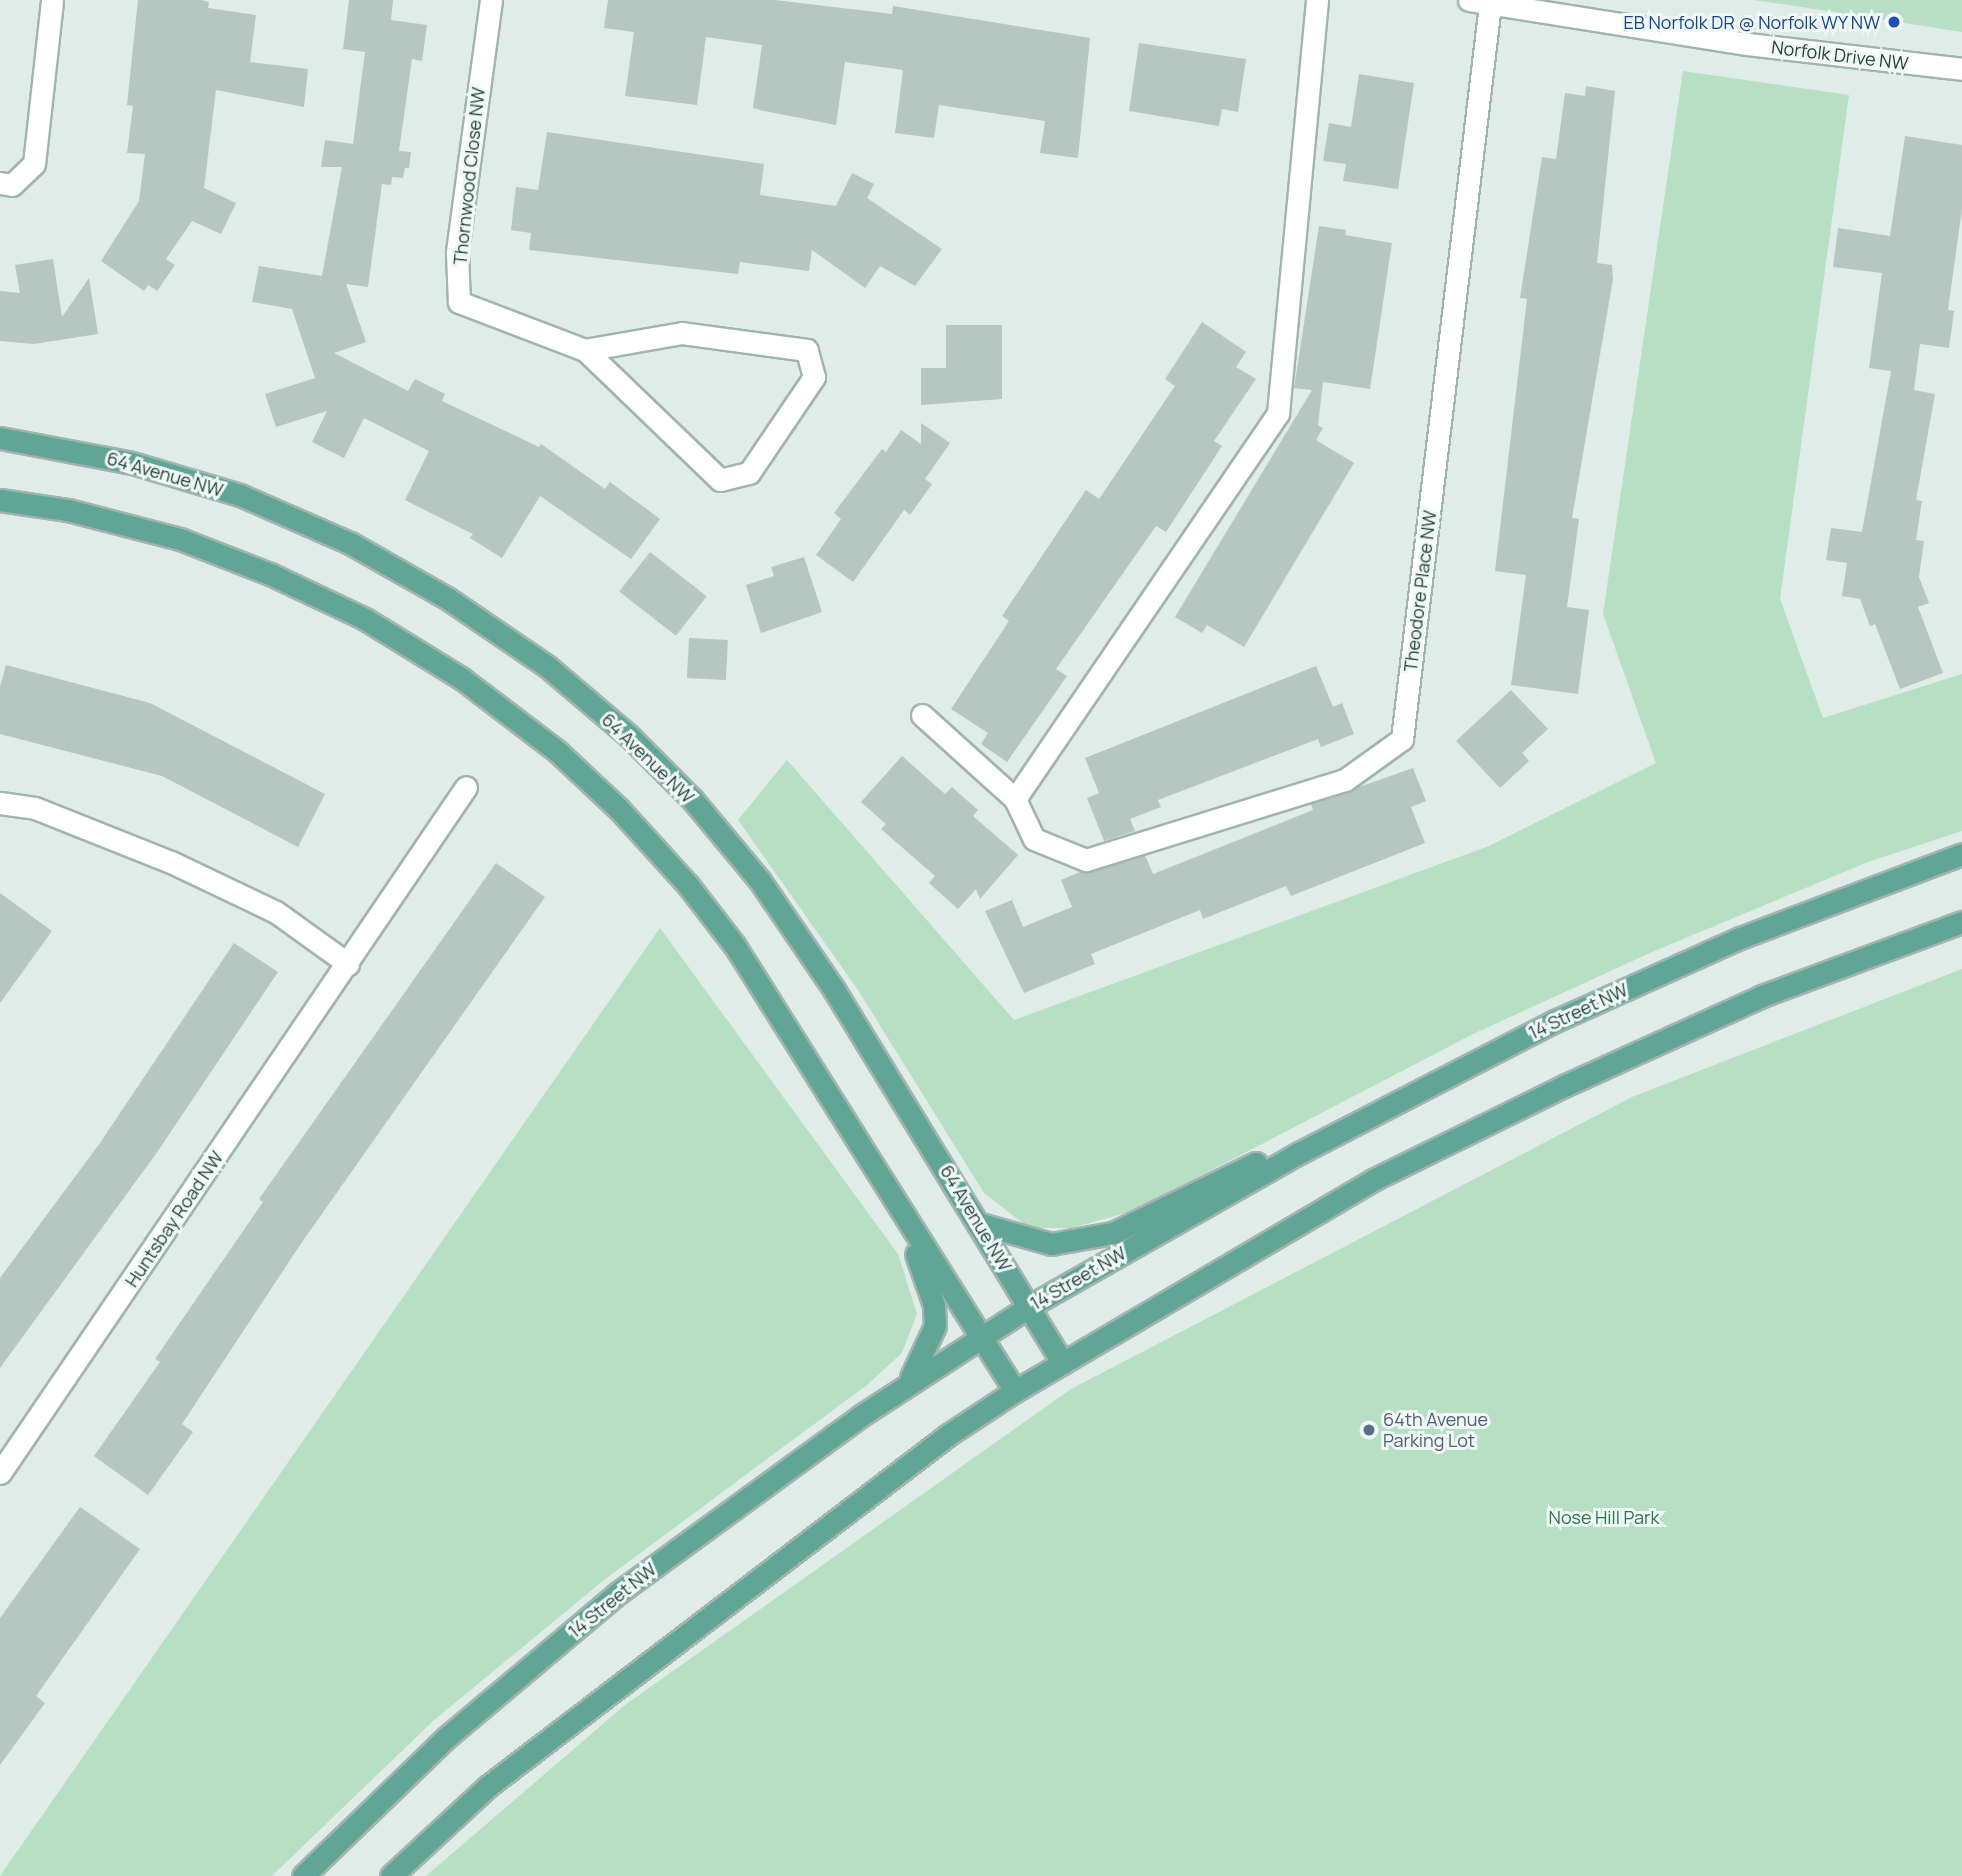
<!DOCTYPE html>
<html>
<head>
<meta charset="utf-8">
<style>
  body { margin:0 }
  #map { position:relative; width:1962px; height:1876px; overflow:hidden; background:#e0ece7; font-family:Manrope,sans-serif }
  div>[style] { position:absolute }
  .green>* { inset:0; background:#b7dfc3 }
  .building>* { inset:0; background:#b5c7c0; transform-origin:0 0 }
  .roads { filter:drop-shadow(2px 0 #a2b4af) drop-shadow(-2px 0 #a2b4af) drop-shadow(0 2px #a2b4af) drop-shadow(0 -2px #a2b4af) }
  .minor>* { height:21px; margin:-10.5px; padding:0 10.5px; transform-origin:10.5px; border-radius:10.5px; background:#fff }
  .major>* { height:21px; margin:-10.5px; padding:0 10.5px; transform-origin:10.5px; border-radius:10.5px; background:#61a596 }
  .dots>* { width:19px; height:19px; translate:-50% -50%; box-sizing:border-box; border:4px solid #f0f8f5; border-radius:50% }
  span { translate:-50% -50%; white-space:nowrap; text-align:center; line-height:1.15; -webkit-text-stroke:6px #f0f8f5; paint-order:stroke }
  .transit-label { font-size:18px; color:#164399 }
  .right { translate:-100% -50%; text-align:right }
  .street-label { font-size:18px; color:#1f3d37 }
  .service-label { font-size:18px; color:#4e5e75 }
  .left { translate:0 -50%; text-align:left }
  .park-label { font-size:18px; color:#267749 }
</style>
</head>
<body>
<div id="map">
  <div class="green">
    <div style="clip-path:polygon(1753px 0,1962px 0,1962px 32px,1795px 6px)"></div>
    <div style="clip-path:polygon(1683px 71px,1849px 95px,1780px 599px,1823px 718px,1962px 674px,1962px 831px,1868px 862px,1652px 952px,1473px 1034px,1133px 1211px,1071px 1228px,1029px 1228px,984px 1193px,858px 990px,738px 820px,787px 760px,1014px 1020px,1489px 846px,1656px 763px,1603px 614px)"></div>
    <div style="clip-path:polygon(660px 928px,898px 1254px,917px 1314px,902px 1353px,867px 1385px,604px 1580px,433px 1721px,272px 1876px,0 1876px)"></div>
    <div style="clip-path:polygon(1962px 969px,1962px 1876px,426px 1876px,625px 1705px,1071px 1389px,1632px 1097px)"></div>
  </div>
  <div class="building">
    <div style="clip-path:polygon(138px 0,201px 0,209px 2px,208px 8px,256px 15px,250px 62px,308px 69px,304px 107px,216px 90px,204px 188px,236px 203px,221px 234px,192px 221px,166px 259px,175px 265px,157px 291px,148px 285px,144px 291px,101px 261px,139px 201px,145px 154px,127px 153px,133px 106px,127px 105px)"></div>
    <div style="clip-path:polygon(349px 0,393px 0,391px 20px,427px 25px,422px 61px,412px 59px,399px 151px,411px 152px,409px 168px,405px 168px,403px 178px,392px 177px,391px 185px,382px 184px,368px 287px,346px 284px,366px 342px,334px 353px,408px 391px,415px 379px,445px 394px,442px 401px,539px 447px,541px 444px,605px 489px,610px 482px,660px 519px,631px 559px,540px 496px,502px 558px,470px 538px,473px 534px,405px 500px,429px 451px,364px 418px,344px 458px,312px 442px,327px 411px,276px 427px,265px 394px,315px 378px,292px 309px,252px 302px,259px 266px,322px 276px,342px 167px,321px 167px,325px 140px,353px 144px,365px 52px,343px 49px)"></div>
    <div style="clip-path:polygon(608px 0,775px 0,892px 14px,893px 6px,1090px 38px,1078px 158px,1040px 153px,1045px 121px,939px 105px,934px 138px,895px 133px,903px 70px,845px 62px,836px 125px,760px 110px,753px 108px,762px 45px,706px 37px,697px 105px,625px 96px,634px 32px,604px 28px)"></div>
    <div style="clip-path:polygon(1139px 43px,1246px 59px,1238px 112px,1222px 109px,1219px 126px,1129px 111px)"></div>
    <div style="clip-path:polygon(1359px 74px,1414px 83px,1398px 189px,1343px 181px,1346px 164px,1323px 161px,1329px 123px,1351px 127px)"></div>
    <div style="clip-path:polygon(1586px 86px,1615px 91px,1597px 263px,1612px 265px,1613px 279px,1572px 518px,1579px 519px,1567px 607px,1589px 610px,1578px 694px,1511px 685px,1526px 575px,1495px 571px,1527px 299px,1520px 298px,1542px 157px,1556px 159px,1565px 93px,1585px 96px)"></div>
    <div style="clip-path:polygon(547px 132px,764px 164px,760px 195px,836px 206px,852px 173px,874px 184px,867px 198px,942px 249px,915px 286px,880px 266px,865px 288px,812px 250px,809px 271px,740px 262px,738px 274px,529px 250px,531px 233px,511px 230px,516px 187px,538px 190px)"></div>
    <div style="clip-path:polygon(1905px 136px,1962px 145px,1962px 209px,1948px 310px,1954px 311px,1949px 348px,1920px 344px,1914px 390px,1935px 394px,1916px 500px,1922px 501px,1916px 540px,1924px 541px,1919px 577px,1929px 603px,1918px 607px,1943px 673px,1900px 689px,1875px 624px,1870px 626px,1860px 599px,1842px 596px,1847px 563px,1826px 560px,1831px 528px,1862px 532px,1891px 371px,1869px 368px,1882px 273px,1833px 267px,1838px 228px,1890px 236px)"></div>
    <div style="clip-path:polygon(1319px 226px,1346px 230px,1345px 235px,1392px 243px,1370px 389px,1323px 382px,1318px 425px,1323px 428px,1316px 440px,1354px 463px,1244px 647px,1207px 625px,1202px 633px,1175px 617px,1312px 390px,1294px 388px)"></div>
    <div style="clip-path:polygon(53px 259px,62px 317px,89px 278px,98px 334px,34px 344px,0 341px,0 291px,20px 293px,15px 265px)"></div>
    <div style="clip-path:polygon(1202px 322px,1246px 352px,1236px 367px,1256px 379px,1214px 441px,1222px 446px,1166px 532px,1156px 526px,1056px 669px,1067px 676px,1007px 762px,981px 744px,988px 733px,951px 709px,1009px 621px,1002px 616px,1086px 490px,1099px 499px,1175px 386px,1165px 379px)"></div>
    <div style="clip-path:polygon(946px 325px,1002px 325px,1002px 399px,921px 405px,921px 368px,946px 368px)"></div>
    <div style="clip-path:polygon(921px 423px,950px 443px,925px 479px,932px 484px,910px 515px,904px 510px,853px 582px,816px 555px,841px 519px,834px 513px,882px 449px,886px 452px,901px 430px,921px 444px)"></div>
    <div style="left:650px;top:552px;width:72px;height:50px;rotate:38deg"></div>
    <div style="clip-path:polygon(804px 557px,822px 612px,761px 633px,746px 585px,774px 576px,771px 567px)"></div>
    <div style="left:689px;top:638px;width:39px;height:40px;rotate:3deg"></div>
    <div style="clip-path:polygon(6px 665px,150px 703px,325px 794px,298px 847px,162px 776px,0 734px,0 687px)"></div>
    <div style="clip-path:polygon(1316px 666px,1333px 707px,1342px 703px,1354px 734px,1321px 747px,1318px 739px,1158px 800px,1161px 807px,1130px 819px,1135px 831px,1104px 841px,1087px 798px,1099px 793px,1085px 758px)"></div>
    <div style="clip-path:polygon(1511px 690px,1548px 729px,1522px 753px,1529px 761px,1500px 788px,1456px 741px)"></div>
    <div style="clip-path:polygon(902px 756px,945px 794px,952px 787px,978px 810px,973px 816px,1018px 855px,980px 899px,976px 889px,958px 909px,929px 883px,935px 876px,881px 829px,886px 824px,861px 802px)"></div>
    <div style="clip-path:polygon(1413px 768px,1426px 801px,1411px 807px,1425px 843px,1291px 896px,1286px 886px,1203px 919px,1200px 910px,1091px 954px,1095px 964px,1024px 993px,985px 911px,1012px 900px,1023px 927px,1072px 907px,1061px 880px,1080px 872px,1145px 855px,1153px 874px,1313px 810px,1311px 804px)"></div>
    <div style="clip-path:polygon(496px 863px,545px 897px,300px 1245px,182px 1424px,193px 1432px,148px 1495px,94px 1456px,160px 1362px,155px 1359px,263px 1202px,259px 1199px)"></div>
    <div style="clip-path:polygon(0 893px,52px 931px,0 1003px)"></div>
    <div style="clip-path:polygon(234px 943px,278px 972px,158px 1151px,0 1368px,0 1278px,100px 1143px)"></div>
    <div style="clip-path:polygon(80px 1507px,140px 1549px,36px 1696px,45px 1703px,0 1765px,0 1618px)"></div>
  </div>
  <div class="roads">
    <div class="minor">
      <div style="left:491px;top:0;width:255px;rotate:97.7deg"></div>
      <div style="left:457px;top:253px;width:49px;rotate:87.7deg"></div>
      <div style="left:459px;top:302px;width:135px;rotate:20.9deg"></div>
      <div style="left:585px;top:350px;width:187px;rotate:43.9deg"></div>
      <div style="left:720px;top:480px;width:30px;rotate:-14deg"></div>
      <div style="left:749px;top:473px;width:116px;rotate:-55.9deg"></div>
      <div style="left:814px;top:377px;width:28px;rotate:-105deg"></div>
      <div style="left:807px;top:350px;width:126px;rotate:-172.3deg"></div>
      <div style="left:682px;top:333px;width:98px;rotate:170.1deg"></div>
      <div style="left:1469px;top:0;width:281px;rotate:9deg"></div>
      <div style="left:1747px;top:44px;width:216px;rotate:6.6deg"></div>
      <div style="left:0;top:183px;width:12px;rotate:9deg"></div>
      <div style="left:12px;top:185px;width:30px;rotate:-44deg"></div>
      <div style="left:34px;top:164px;width:165px;rotate:-83.7deg"></div>
      <div style="left:922px;top:715px;width:125px;rotate:42.1deg"></div>
      <div style="left:1015px;top:799px;width:44px;rotate:64.6deg"></div>
      <div style="left:1034px;top:839px;width:56px;rotate:22deg"></div>
      <div style="left:1086px;top:860px;width:271px;rotate:-17.2deg"></div>
      <div style="left:1345px;top:780px;width:70px;rotate:-35.7deg"></div>
      <div style="left:1402px;top:739px;width:740px;rotate:-83.17deg"></div>
      <div style="left:1015px;top:799px;width:467px;rotate:-55.7deg"></div>
      <div style="left:1278px;top:413px;width:415px;rotate:-84.6deg"></div>
      <div style="left:0;top:803px;width:35px;rotate:8deg"></div>
      <div style="left:35px;top:808px;width:146px;rotate:21.7deg"></div>
      <div style="left:171px;top:862px;width:116px;rotate:25.5deg"></div>
      <div style="left:276px;top:912px;width:89px;rotate:35.8deg"></div>
      <div style="left:0;top:1473px;width:829px;rotate:-55.81deg"></div>
    </div>
    <div class="major">
      <div style="left:0;top:438px;width:134px;rotate:10.7deg"></div>
      <div style="left:132px;top:463px;width:113px;rotate:16.5deg"></div>
      <div style="left:240px;top:495px;width:120px;rotate:23.6deg"></div>
      <div style="left:350px;top:543px;width:112px;rotate:29.6deg"></div>
      <div style="left:447px;top:598px;width:122px;rotate:34.3deg"></div>
      <div style="left:548px;top:667px;width:105px;rotate:40.4deg"></div>
      <div style="left:628px;top:735px;width:91px;rotate:45deg"></div>
      <div style="left:692px;top:799px;width:107px;rotate:50.3deg"></div>
      <div style="left:760px;top:881px;width:130px;rotate:55.7deg"></div>
      <div style="left:833px;top:988px;width:440px;rotate:58.5deg"></div>
      <div style="left:0;top:500px;width:69px;rotate:8.4deg"></div>
      <div style="left:68px;top:510px;width:116px;rotate:14.5deg"></div>
      <div style="left:180px;top:539px;width:97px;rotate:21.3deg"></div>
      <div style="left:270px;top:574px;width:105px;rotate:25.3deg"></div>
      <div style="left:365px;top:619px;width:113px;rotate:31.6deg"></div>
      <div style="left:461px;top:678px;width:122px;rotate:37.3deg"></div>
      <div style="left:558px;top:752px;width:83px;rotate:43.1deg"></div>
      <div style="left:619px;top:809px;width:103px;rotate:47.8deg"></div>
      <div style="left:688px;top:885px;width:77px;rotate:52.4deg"></div>
      <div style="left:735px;top:946px;width:526px;rotate:57.82deg"></div>
      <div style="left:981px;top:1224px;width:73px;rotate:15.9deg"></div>
      <div style="left:1051px;top:1244px;width:63px;rotate:-10.1deg"></div>
      <div style="left:1113px;top:1233px;width:159px;rotate:-26.1deg"></div>
      <div style="left:911px;top:1377px;width:56px;rotate:-64.8deg"></div>
      <div style="left:935px;top:1326px;width:21px;rotate:-93deg"></div>
      <div style="left:934px;top:1305px;width:54px;rotate:-109.4deg"></div>
      <div style="left:303px;top:1876px;width:200px;rotate:-44deg"></div>
      <div style="left:447px;top:1737px;width:224px;rotate:-40.1deg"></div>
      <div style="left:618px;top:1593px;width:302px;rotate:-36.1deg"></div>
      <div style="left:862px;top:1415px;width:198px;rotate:-33deg"></div>
      <div style="left:1028px;top:1307px;width:312px;rotate:-29.6deg"></div>
      <div style="left:1299px;top:1153px;width:288px;rotate:-27.3deg"></div>
      <div style="left:1555px;top:1021px;width:203px;rotate:-24.2deg"></div>
      <div style="left:1740px;top:938px;width:237px;rotate:-20.7deg"></div>
      <div style="left:391px;top:1876px;width:131px;rotate:-42.8deg"></div>
      <div style="left:487px;top:1787px;width:580px;rotate:-37.36deg"></div>
      <div style="left:948px;top:1435px;width:80px;rotate:-33.3deg"></div>
      <div style="left:1015px;top:1391px;width:416px;rotate:-30.5deg"></div>
      <div style="left:1373px;top:1180px;width:215px;rotate:-26.2deg"></div>
      <div style="left:1566px;top:1085px;width:215px;rotate:-24.4deg"></div>
      <div style="left:1762px;top:996px;width:213px;rotate:-20.3deg"></div>
    </div>
  </div>
  <div class="dots">
    <div style="left:1894px;top:22px;background:#1a4fb4"></div>
    <div style="left:1369px;top:1430px;background:#5c6f8a"></div>
  </div>
  <div class="transit-label">
    <span class="right" style="left:1880px;top:22px">EB Norfolk DR @ Norfolk WY NW</span>
  </div>
  <div class="street-label">
    <span style="left:1840px;top:55px;rotate:7deg">Norfolk Drive NW</span>
    <span style="left:469px;top:176px;rotate:-84deg">Thornwood Close NW</span>
    <span style="left:165px;top:474px;rotate:16deg">64 Avenue NW</span>
    <span style="left:1420px;top:591px;rotate:-83deg">Theodore Place NW</span>
    <span style="left:648px;top:758px;rotate:44deg">64 Avenue NW</span>
    <span style="left:1578px;top:1011px;rotate:-25deg">14 Street NW</span>
    <span style="left:976px;top:1218px;rotate:59deg">64 Avenue NW</span>
    <span style="left:174px;top:1219px;rotate:-56deg">Huntsbay Road NW</span>
    <span style="left:1078px;top:1278px;rotate:-30deg">14 Street NW</span>
    <span style="left:612px;top:1600px;rotate:-39deg">14 Street NW</span>
  </div>
  <div class="service-label">
    <span class="left" style="left:1383px;top:1430px">64th Avenue<br>Parking Lot</span>
  </div>
  <div class="park-label">
    <span style="left:1604px;top:1517px">Nose Hill Park</span>
  </div>
</div>
</body>
</html>
